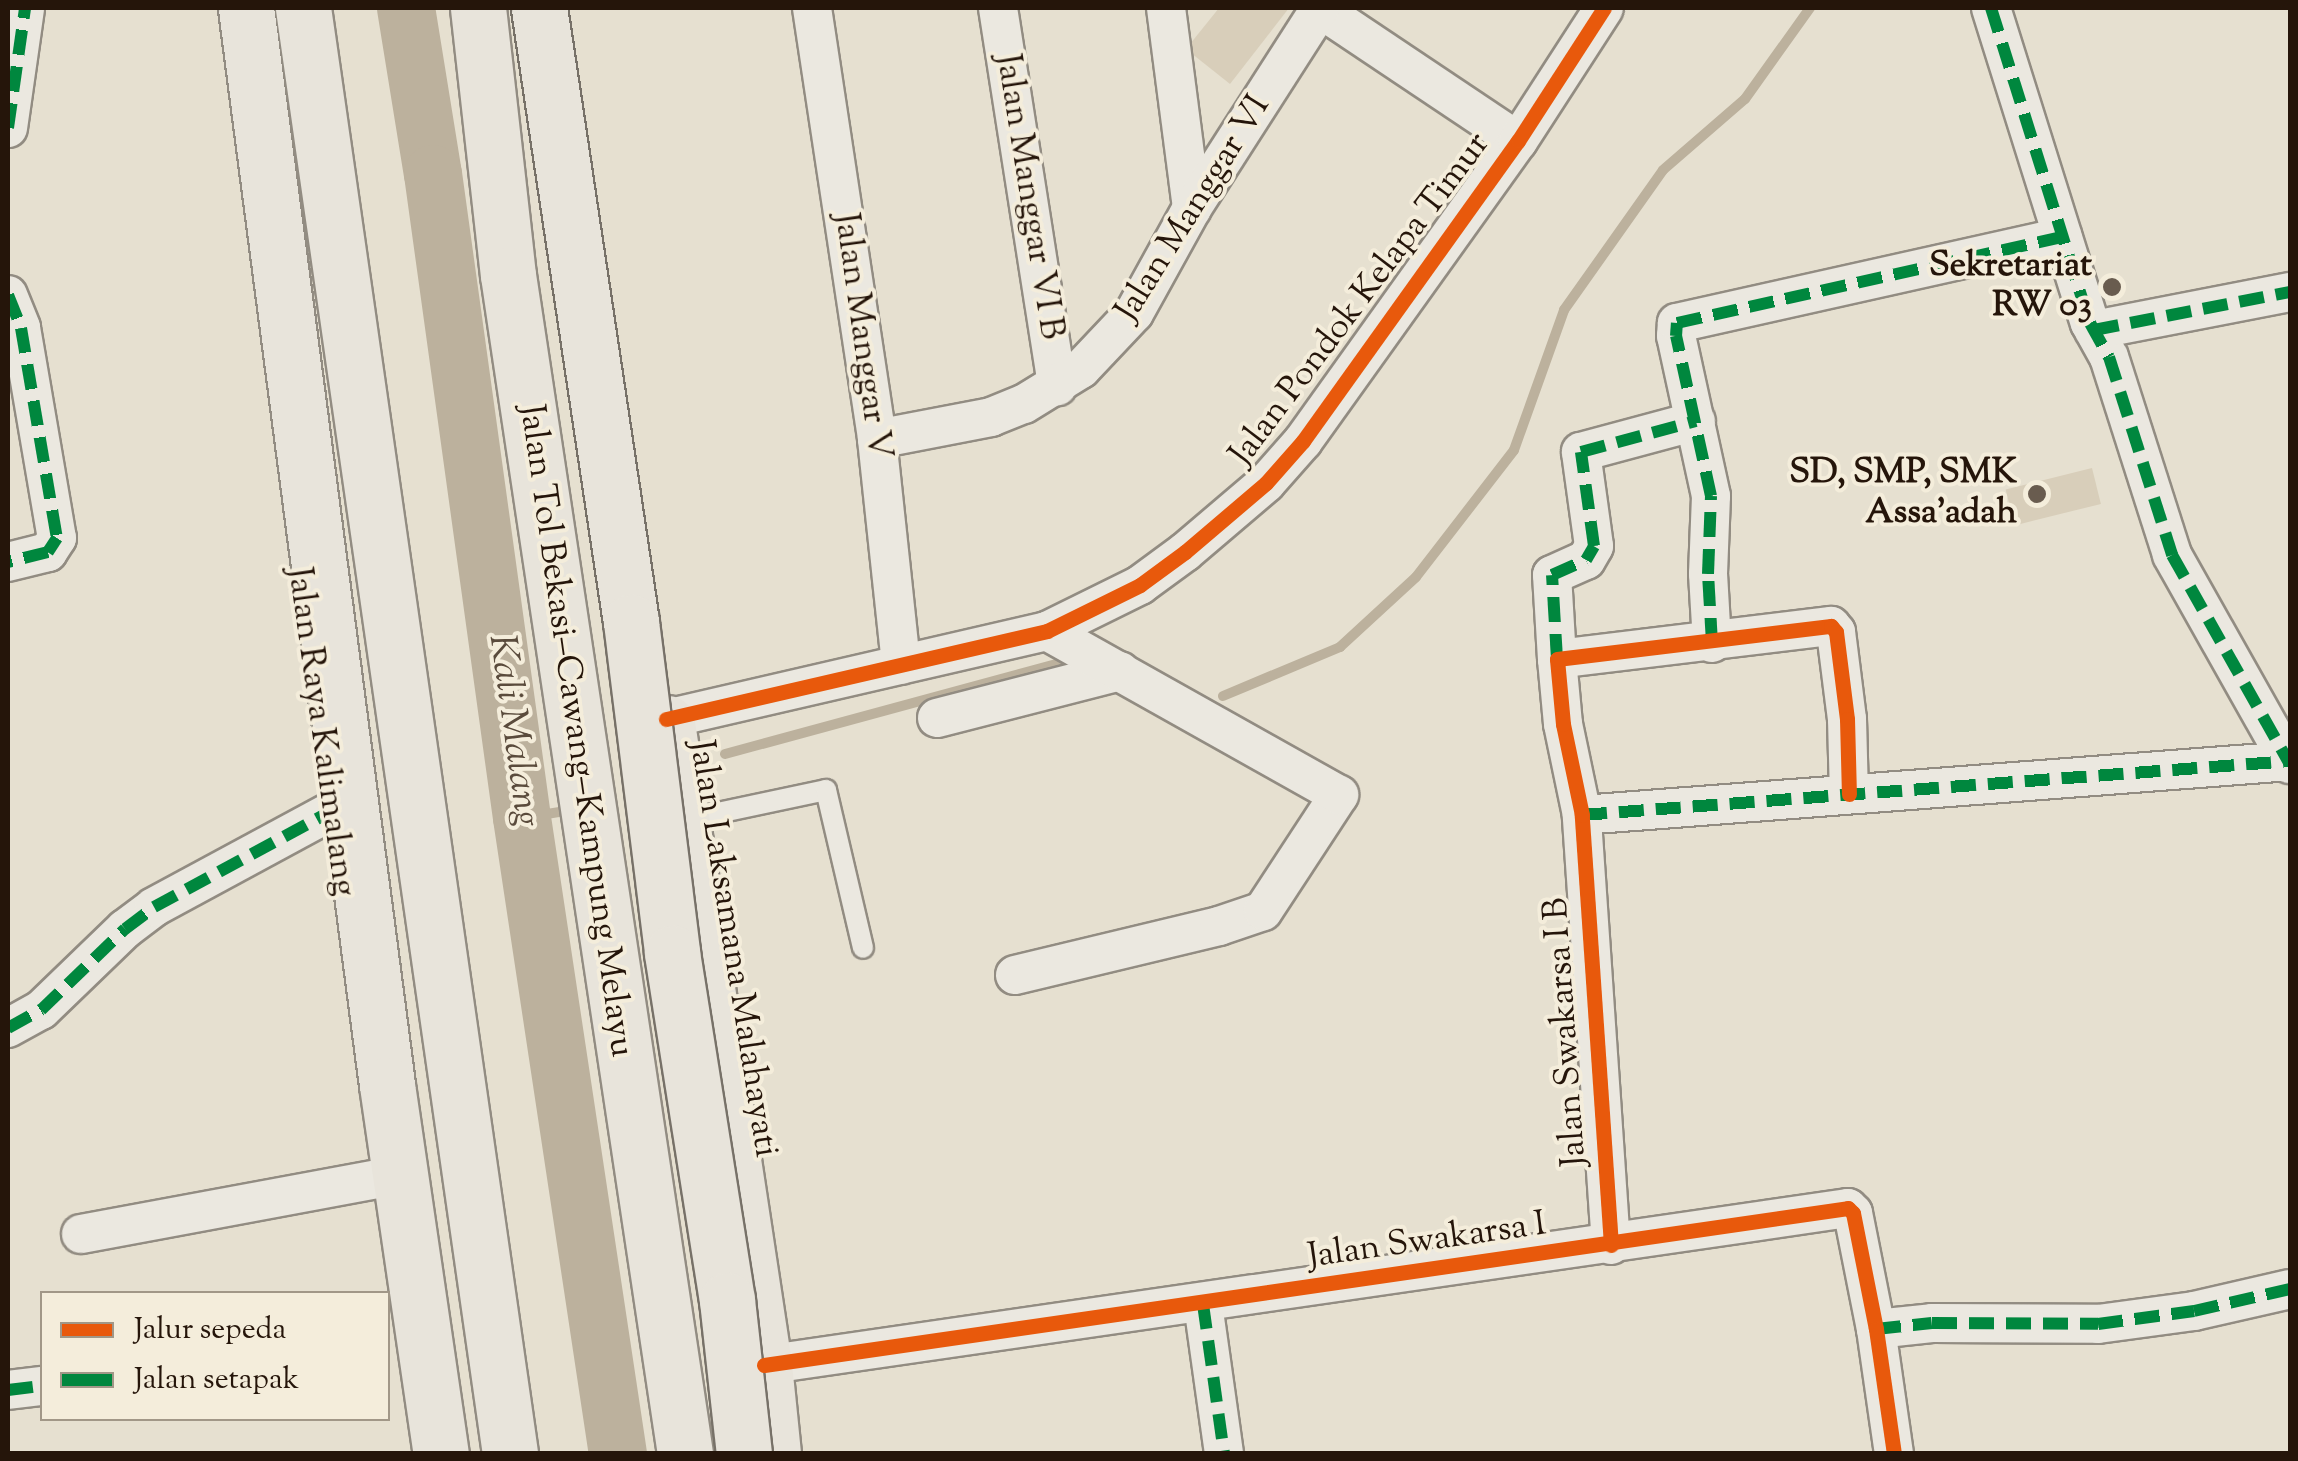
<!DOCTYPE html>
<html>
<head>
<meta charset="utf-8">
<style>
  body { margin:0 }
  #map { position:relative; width:2298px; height:1461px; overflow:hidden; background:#e6e0d0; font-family:"Sorts Mill Goudy",serif }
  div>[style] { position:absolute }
  .green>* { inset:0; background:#d8ceba; transform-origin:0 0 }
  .stream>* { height:10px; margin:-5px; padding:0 5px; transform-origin:5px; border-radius:5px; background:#bcb19d }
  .river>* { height:58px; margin:-29px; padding:0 29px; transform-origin:29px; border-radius:29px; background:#bcb19d }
  .roads { filter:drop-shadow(2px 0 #928c82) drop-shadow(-2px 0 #928c82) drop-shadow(0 2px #928c82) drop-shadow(0 -2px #928c82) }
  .service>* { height:20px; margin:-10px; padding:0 10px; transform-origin:10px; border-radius:10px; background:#ebe8e0 }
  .minor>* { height:38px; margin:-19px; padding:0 19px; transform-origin:19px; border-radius:19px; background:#ebe8e0 }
  .primary>* { height:55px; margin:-27.5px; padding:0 27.5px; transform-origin:27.5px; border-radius:27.5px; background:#e8e4db }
  .motorway>* { height:55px; margin:-27.5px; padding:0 27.5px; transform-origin:27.5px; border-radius:27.5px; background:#e8e4db }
  .bridges { filter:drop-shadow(2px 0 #777168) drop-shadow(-2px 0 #777168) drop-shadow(0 2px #777168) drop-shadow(0 -2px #777168) }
  .motorway-bridge>* { height:55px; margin:-27.5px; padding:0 27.5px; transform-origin:27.5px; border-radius:27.5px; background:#e8e4db }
  .quiet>* { height:12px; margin-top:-6px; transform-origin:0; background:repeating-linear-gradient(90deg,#00873e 0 25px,transparent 0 37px) }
  .cycleway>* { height:15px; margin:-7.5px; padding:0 7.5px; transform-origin:7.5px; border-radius:7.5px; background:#e8590c }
  .dots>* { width:28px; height:28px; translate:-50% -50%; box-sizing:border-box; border:5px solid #f4eddb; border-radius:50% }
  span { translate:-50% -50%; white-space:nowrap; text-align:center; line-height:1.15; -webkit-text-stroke:8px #f4eddb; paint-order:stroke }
  .street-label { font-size:35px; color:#25150a }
  .poi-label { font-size:35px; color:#25150a; font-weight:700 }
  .right { translate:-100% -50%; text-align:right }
  .water-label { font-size:38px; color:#5a4b3c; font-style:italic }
  .frame { position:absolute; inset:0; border:10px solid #25150a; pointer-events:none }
  .legend { position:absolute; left:40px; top:1291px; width:350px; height:130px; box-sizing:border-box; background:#f4eddb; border:2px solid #a19787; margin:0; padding:12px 18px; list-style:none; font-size:30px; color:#25150a }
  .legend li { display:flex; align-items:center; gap:20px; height:50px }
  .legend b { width:50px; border:2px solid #a19787 }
</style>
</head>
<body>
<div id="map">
  <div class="green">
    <div style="clip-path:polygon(1219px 8px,1289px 8px,1230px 84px,1186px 49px)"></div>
    <div style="left:2092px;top:468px;width:37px;height:89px;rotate:76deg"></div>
  </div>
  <div class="stream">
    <div style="left:1223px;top:696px;width:127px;rotate:-22.7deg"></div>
    <div style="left:1340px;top:647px;width:103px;rotate:-42.6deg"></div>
    <div style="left:1416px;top:577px;width:160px;rotate:-52.3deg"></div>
    <div style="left:1514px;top:450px;width:149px;rotate:-70.3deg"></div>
    <div style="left:1564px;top:310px;width:171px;rotate:-54.7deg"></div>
    <div style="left:1663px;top:170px;width:108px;rotate:-40.9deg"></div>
    <div style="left:1745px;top:99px;width:112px;rotate:-54.5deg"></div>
    <div style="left:725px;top:754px;width:347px;rotate:-15.2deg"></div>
    <div style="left:522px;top:818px;width:51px;rotate:-9.1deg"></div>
  </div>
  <div class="river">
    <div style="left:406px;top:8px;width:168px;rotate:80.8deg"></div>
    <div style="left:433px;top:174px;width:650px;rotate:82.13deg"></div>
    <div style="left:522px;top:818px;width:643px;rotate:81.42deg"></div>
  </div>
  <div class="roads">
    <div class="service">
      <div style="left:685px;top:820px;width:144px;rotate:-12deg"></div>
      <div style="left:826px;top:790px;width:162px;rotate:76.8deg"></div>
    </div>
    <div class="minor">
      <div style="left:812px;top:8px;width:436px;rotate:81.4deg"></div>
      <div style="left:877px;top:439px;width:227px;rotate:83.9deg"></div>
      <div style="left:998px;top:8px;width:383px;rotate:81.1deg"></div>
      <div style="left:1166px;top:8px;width:202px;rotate:82.6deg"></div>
      <div style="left:1319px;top:8px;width:239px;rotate:33.8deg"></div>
      <div style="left:1991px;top:8px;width:330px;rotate:72.6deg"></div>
      <div style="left:2090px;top:323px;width:39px;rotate:61deg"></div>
      <div style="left:2109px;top:357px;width:208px;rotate:72.3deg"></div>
      <div style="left:2172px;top:555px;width:240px;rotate:60.6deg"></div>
      <div style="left:8px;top:128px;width:121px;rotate:-81.9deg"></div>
      <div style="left:8px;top:295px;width:35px;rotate:68deg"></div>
      <div style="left:21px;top:328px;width:213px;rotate:80.3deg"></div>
      <div style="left:57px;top:538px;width:17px;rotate:123deg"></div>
      <div style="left:48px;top:552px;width:41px;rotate:166deg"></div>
      <div style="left:2094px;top:330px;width:200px;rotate:-11deg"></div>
      <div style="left:877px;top:439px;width:116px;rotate:-10.9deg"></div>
      <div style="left:991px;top:417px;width:35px;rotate:-22deg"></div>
      <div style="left:1024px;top:404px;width:67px;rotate:-31.6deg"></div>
      <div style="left:1081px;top:369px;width:77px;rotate:-46.6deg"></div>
      <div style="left:1134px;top:313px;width:120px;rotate:-61.1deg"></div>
      <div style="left:1192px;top:208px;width:235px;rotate:-57.3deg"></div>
      <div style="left:1712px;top:643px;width:69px;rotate:-93.3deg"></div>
      <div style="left:1708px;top:574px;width:78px;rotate:-87.8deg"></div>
      <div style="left:1711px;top:496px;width:164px;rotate:-102.3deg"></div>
      <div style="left:1676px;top:336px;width:13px;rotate:-86deg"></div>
      <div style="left:1677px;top:323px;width:395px;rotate:-12.6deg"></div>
      <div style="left:1557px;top:659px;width:84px;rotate:-93.4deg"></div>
      <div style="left:1552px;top:575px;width:37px;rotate:-24deg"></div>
      <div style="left:1586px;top:560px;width:16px;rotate:-60deg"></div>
      <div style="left:1594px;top:546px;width:95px;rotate:-97.9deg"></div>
      <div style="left:1581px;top:452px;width:119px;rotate:-15.1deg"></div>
      <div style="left:937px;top:718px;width:189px;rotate:-14.4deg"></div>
      <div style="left:666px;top:719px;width:391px;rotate:-13deg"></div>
      <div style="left:1047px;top:631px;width:104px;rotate:-26.3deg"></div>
      <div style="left:1140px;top:585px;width:56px;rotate:-36.3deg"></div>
      <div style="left:1185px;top:552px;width:106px;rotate:-40.4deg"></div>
      <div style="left:1266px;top:483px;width:56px;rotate:-48.6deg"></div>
      <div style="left:1303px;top:441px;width:369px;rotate:-54.4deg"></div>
      <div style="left:1518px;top:141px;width:158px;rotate:-57.1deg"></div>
      <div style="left:1582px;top:815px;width:710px;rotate:-4.36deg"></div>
      <div style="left:1015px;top:975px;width:210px;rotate:-13.5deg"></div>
      <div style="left:1219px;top:926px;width:46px;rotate:-18.8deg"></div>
      <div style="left:1263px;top:911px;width:139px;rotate:-56.8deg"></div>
      <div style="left:1339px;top:795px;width:335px;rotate:-150.7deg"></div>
      <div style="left:8px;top:1028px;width:38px;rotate:-29deg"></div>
      <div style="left:41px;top:1010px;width:117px;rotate:-44deg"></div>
      <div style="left:125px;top:929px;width:36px;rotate:-37deg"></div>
      <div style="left:154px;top:907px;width:200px;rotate:-28.4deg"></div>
      <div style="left:81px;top:1234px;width:312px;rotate:-10.5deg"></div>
      <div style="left:1611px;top:1245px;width:431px;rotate:-93.9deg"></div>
      <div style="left:1582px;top:815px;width:93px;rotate:-101.8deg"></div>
      <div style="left:1563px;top:724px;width:65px;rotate:-95.3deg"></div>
      <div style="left:1557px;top:659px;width:276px;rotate:-6.9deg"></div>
      <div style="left:1831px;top:626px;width:8px;rotate:50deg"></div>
      <div style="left:1836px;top:632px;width:88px;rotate:82.8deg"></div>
      <div style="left:1847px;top:719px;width:75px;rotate:88.5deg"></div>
      <div style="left:1203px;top:1304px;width:151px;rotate:82deg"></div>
      <div style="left:1876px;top:1329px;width:56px;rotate:-6.1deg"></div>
      <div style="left:1932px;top:1323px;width:166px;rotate:0.3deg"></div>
      <div style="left:2098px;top:1324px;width:97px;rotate:-7.7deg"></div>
      <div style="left:2194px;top:1311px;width:98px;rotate:-12.9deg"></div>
      <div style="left:764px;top:1365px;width:1095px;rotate:-8.24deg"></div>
      <div style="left:1848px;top:1208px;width:7px;rotate:45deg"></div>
      <div style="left:1853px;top:1213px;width:118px;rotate:78.8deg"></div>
      <div style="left:1876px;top:1329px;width:126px;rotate:81.8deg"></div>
      <div style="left:8px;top:1390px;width:34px;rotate:-7deg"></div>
    </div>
    <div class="primary">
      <div style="left:667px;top:723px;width:649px;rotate:81.41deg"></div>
      <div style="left:764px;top:1365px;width:89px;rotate:84.2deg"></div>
    </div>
    <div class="motorway">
      <div style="left:246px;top:8px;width:1086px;rotate:82.54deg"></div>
      <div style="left:387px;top:1085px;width:373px;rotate:81.7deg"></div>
      <div style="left:303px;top:8px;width:1461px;rotate:81.85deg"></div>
      <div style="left:478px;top:8px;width:269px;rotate:83.6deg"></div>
      <div style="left:508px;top:275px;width:1192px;rotate:81.46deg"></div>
    </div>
  </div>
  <div class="bridges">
    <div class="motorway-bridge">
      <div style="left:539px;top:8px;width:621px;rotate:81.48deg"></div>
      <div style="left:631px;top:622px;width:334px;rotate:82.9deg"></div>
      <div style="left:672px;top:953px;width:351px;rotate:81deg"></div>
      <div style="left:727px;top:1300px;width:155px;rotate:83.7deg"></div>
    </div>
  </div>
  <div class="quiet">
    <div style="left:1991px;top:8px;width:330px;rotate:72.6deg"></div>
    <div style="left:2090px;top:323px;width:39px;rotate:61deg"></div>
    <div style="left:2109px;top:357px;width:208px;rotate:72.3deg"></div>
    <div style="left:2172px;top:555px;width:240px;rotate:60.6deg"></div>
    <div style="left:8px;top:128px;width:121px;rotate:-81.9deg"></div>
    <div style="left:8px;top:295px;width:35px;rotate:68deg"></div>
    <div style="left:21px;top:328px;width:213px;rotate:80.3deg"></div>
    <div style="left:57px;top:538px;width:17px;rotate:123deg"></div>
    <div style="left:48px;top:552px;width:41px;rotate:166deg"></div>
    <div style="left:2094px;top:330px;width:200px;rotate:-11deg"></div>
    <div style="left:1712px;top:643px;width:69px;rotate:-93.3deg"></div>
    <div style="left:1708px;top:574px;width:78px;rotate:-87.8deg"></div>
    <div style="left:1711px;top:496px;width:164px;rotate:-102.3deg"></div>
    <div style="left:1676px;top:336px;width:13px;rotate:-86deg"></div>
    <div style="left:1677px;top:323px;width:395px;rotate:-12.6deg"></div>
    <div style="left:1557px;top:659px;width:84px;rotate:-93.4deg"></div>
    <div style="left:1552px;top:575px;width:37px;rotate:-24deg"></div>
    <div style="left:1586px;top:560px;width:16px;rotate:-60deg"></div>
    <div style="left:1594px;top:546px;width:95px;rotate:-97.9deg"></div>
    <div style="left:1581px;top:452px;width:119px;rotate:-15.1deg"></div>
    <div style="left:1582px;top:815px;width:710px;rotate:-4.36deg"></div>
    <div style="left:8px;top:1028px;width:38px;rotate:-29deg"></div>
    <div style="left:41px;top:1010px;width:117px;rotate:-44deg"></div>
    <div style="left:125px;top:929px;width:36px;rotate:-37deg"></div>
    <div style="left:154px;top:907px;width:200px;rotate:-28.4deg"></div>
    <div style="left:1203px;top:1304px;width:151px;rotate:82deg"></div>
    <div style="left:1876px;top:1329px;width:56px;rotate:-6.1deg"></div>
    <div style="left:1932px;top:1323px;width:166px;rotate:0.3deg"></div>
    <div style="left:2098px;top:1324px;width:97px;rotate:-7.7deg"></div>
    <div style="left:2194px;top:1311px;width:98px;rotate:-12.9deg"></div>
    <div style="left:8px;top:1390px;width:34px;rotate:-7deg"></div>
  </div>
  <div class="cycleway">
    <div style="left:666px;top:719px;width:391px;rotate:-13deg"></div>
    <div style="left:1047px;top:631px;width:104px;rotate:-26.3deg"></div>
    <div style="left:1140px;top:585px;width:56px;rotate:-36.3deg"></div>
    <div style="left:1185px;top:552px;width:106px;rotate:-40.4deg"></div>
    <div style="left:1266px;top:483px;width:56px;rotate:-48.6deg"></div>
    <div style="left:1303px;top:441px;width:369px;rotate:-54.4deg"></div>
    <div style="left:1518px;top:141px;width:158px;rotate:-57.1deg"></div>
    <div style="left:1611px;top:1245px;width:431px;rotate:-93.9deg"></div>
    <div style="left:1582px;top:815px;width:93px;rotate:-101.8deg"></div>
    <div style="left:1563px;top:724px;width:65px;rotate:-95.3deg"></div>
    <div style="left:1557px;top:659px;width:276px;rotate:-6.9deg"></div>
    <div style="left:1831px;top:626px;width:8px;rotate:50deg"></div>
    <div style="left:1836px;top:632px;width:88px;rotate:82.8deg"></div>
    <div style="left:1847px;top:719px;width:75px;rotate:88.5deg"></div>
    <div style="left:764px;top:1365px;width:1095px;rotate:-8.24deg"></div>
    <div style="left:1848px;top:1208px;width:7px;rotate:45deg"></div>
    <div style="left:1853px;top:1213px;width:118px;rotate:78.8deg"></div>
    <div style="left:1876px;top:1329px;width:126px;rotate:81.8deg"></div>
  </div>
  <div class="dots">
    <div style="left:2112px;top:287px;background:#695c4f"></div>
    <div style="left:2037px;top:494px;background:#695c4f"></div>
  </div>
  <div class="street-label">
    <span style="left:1028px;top:197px;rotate:81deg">Jalan Manggar VI B</span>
    <span style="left:1194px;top:209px;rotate:-58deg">Jalan Manggar VI</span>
    <span style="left:1361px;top:300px;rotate:-53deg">Jalan Pondok Kelapa Timur</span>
    <span style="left:861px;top:336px;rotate:82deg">Jalan Manggar V</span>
    <span style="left:575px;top:731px;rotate:82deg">Jalan Tol Bekasi–Cawang–Kampung Melayu</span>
    <span style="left:320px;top:732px;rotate:82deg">Jalan Raya Kalimalang</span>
    <span style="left:732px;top:949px;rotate:81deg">Jalan Laksamana Malahayati</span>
    <span style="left:1567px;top:1032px;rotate:-94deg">Jalan Swakarsa I B</span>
    <span style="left:1427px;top:1242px;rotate:-8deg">Jalan Swakarsa I</span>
  </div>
  <div class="poi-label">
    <span class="right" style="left:2092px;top:287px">Sekretariat<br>RW 03</span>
    <span class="right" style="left:2017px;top:494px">SD, SMP, SMK<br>Assa'adah</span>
  </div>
  <div class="water-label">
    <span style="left:512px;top:731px;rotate:82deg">Kali Malang</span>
  </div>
  <div class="frame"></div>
  <ul class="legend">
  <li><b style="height:12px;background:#e8590c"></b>Jalur sepeda</li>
  <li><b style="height:12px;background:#00873e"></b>Jalan setapak</li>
  </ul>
</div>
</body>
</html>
